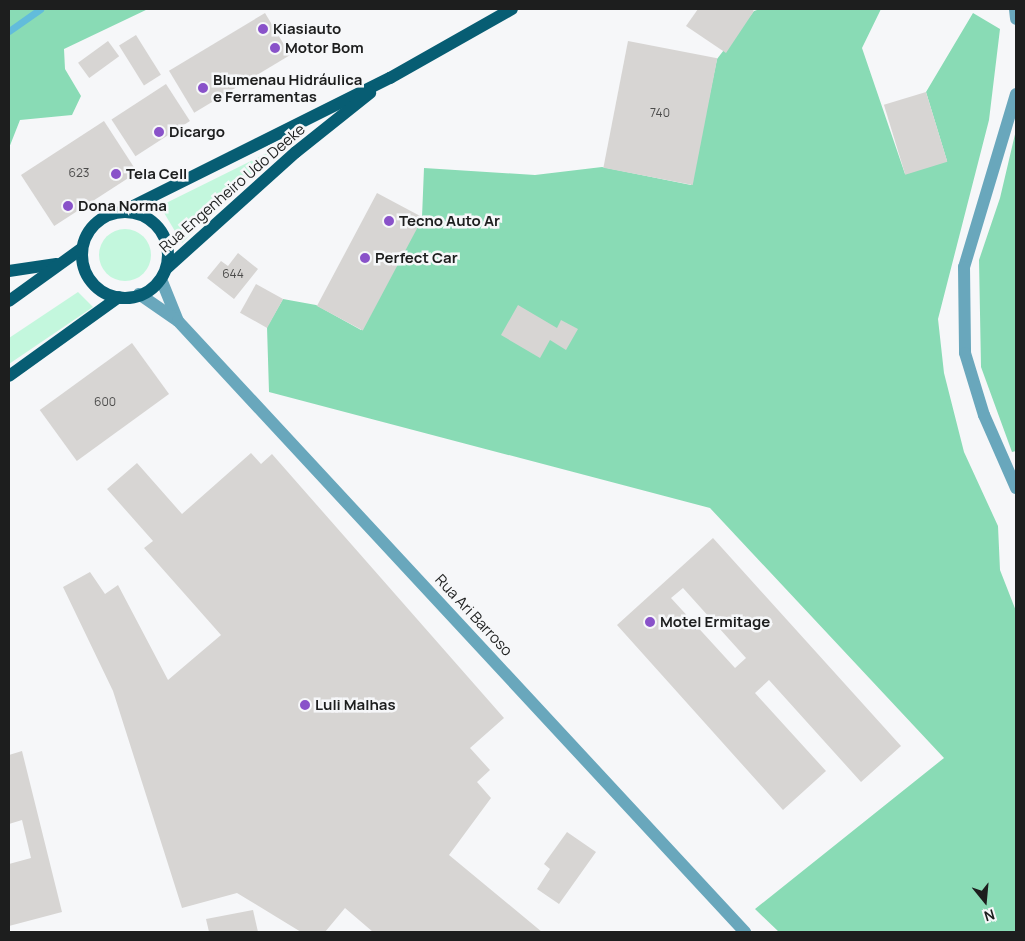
<!DOCTYPE html>
<html>
<head>
<meta charset="utf-8">
<style>
  body { margin:0 }
  #map { position:relative; width:1025px; height:941px; overflow:hidden; background:#f6f7f9; font-family:Manrope,sans-serif }
  div>[style] { position:absolute }
  .green>* { inset:0; background:#c3f7dd }
  .round { border-radius:50% }
  .forest>* { inset:0; background:#89dbb5 }
  .stream>* { height:7px; margin:-3.5px; padding:0 3.5px; transform-origin:3.5px; border-radius:3.5px; background:#62bcdb }
  .building>* { inset:0; background:#d7d5d3; transform-origin:0 0 }
  .minor>* { height:12px; margin:-6px; padding:0 6px; transform-origin:6px; border-radius:6px; background:#69a7bc }
  .tertiary>* { height:12px; margin:-6px; padding:0 6px; transform-origin:6px; border-radius:6px; background:#69a7bc }
  .primary>* { height:12px; margin:-6px; padding:0 6px; transform-origin:6px; border-radius:6px; background:#075d73 }
  .primary>.ring { margin:-6px; padding:0; box-sizing:content-box; background:none; border:12px solid #075d73; border-radius:50% }
  .dots>* { width:14px; height:14px; translate:-50% -50%; box-sizing:border-box; border:2px solid #f6f7f9; border-radius:50% }
  span { translate:-50% -50%; white-space:nowrap; text-align:center; line-height:1.15; -webkit-text-stroke:5px #f6f7f9; paint-order:stroke }
  .number-label { font-size:12px; color:#4c4c4b }
  .number-label span { -webkit-text-stroke-width:0 }
  .poi-label { font-size:15px; color:#1d1e1e; font-weight:700 }
  .left { translate:0 -50%; text-align:left }
  .street-label { font-size:15px; color:#1d1e1e }
  .frame { position:absolute; inset:0; border:10px solid #1d1e1e; pointer-events:none }
  .north { position:absolute; left:960px; top:876px; width:50px; height:50px; -webkit-text-stroke:4px #f6f7f9; paint-order:stroke; rotate:163deg; font-size:14px; font-weight:700; line-height:20px; text-align:center; color:#1d1e1e }
  .north::after { content:''; display:block; margin:auto; width:18px; height:22px; background:#1d1e1e; clip-path:polygon(50% 0,100% 100%,50% 72%,0 100%) }
</style>
</head>
<body>
<div id="map">
  <div class="green">
    <div style="clip-path:polygon(273px 150px,247px 178px,182px 243px,160px 206px)"></div>
    <div class="round" style="left:99px;top:229px;width:52px;height:52px"></div>
    <div style="clip-path:polygon(78px 292px,93px 307px,9px 364px,9px 338px)"></div>
  </div>
  <div class="forest">
    <div style="clip-path:polygon(9px 9px,148px 9px,64px 49px,65px 69px,81px 96px,72px 115px,20px 120px,9px 148px)"></div>
    <div style="clip-path:polygon(760px 9px,881px 9px,862px 48px,905px 174px,947px 161px,926px 92px,973px 13px,1000px 29px,989px 120px,938px 319px,944px 373px,964px 452px,998px 526px,1000px 570px,1016px 611px,1016px 932px,779px 932px,755px 909px,944px 758px,710px 508px,269px 392px,267px 327px,283px 299px,316px 305px,361px 330px,422px 217px,424px 168px,535px 175px,602px 167px,691px 185px,717px 59px,754px 11px)"></div>
    <div style="clip-path:polygon(1016px 130px,1016px 451px,1012px 452px,981px 367px,979px 260px,1000px 198px)"></div>
  </div>
  <div class="stream">
    <div style="left:9px;top:31px;width:38px;rotate:-35deg"></div>
  </div>
  <div class="building">
    <div style="clip-path:polygon(698px 9px,752px 9px,754px 11px,726px 53px,686px 26px)"></div>
    <div style="left:265px;top:13px;width:49px;height:112px;rotate:59deg"></div>
    <div style="left:136px;top:35px;width:47px;height:20px;rotate:58deg"></div>
    <div style="left:108px;top:41px;width:19px;height:37px;rotate:54deg"></div>
    <div style="left:628px;top:41px;width:91px;height:129px;rotate:11deg"></div>
    <div style="left:166px;top:84px;width:44px;height:65px;rotate:57deg"></div>
    <div style="left:926px;top:92px;width:73px;height:44px;rotate:73deg"></div>
    <div style="left:104px;top:121px;width:61px;height:99px;rotate:57deg"></div>
    <div style="left:377px;top:193px;width:52px;height:128px;rotate:28deg"></div>
    <div style="clip-path:polygon(238px 253px,258px 269px,234px 299px,207px 278px,221px 261px,228px 266px)"></div>
    <div style="left:256px;top:284px;width:31px;height:33px;rotate:29deg"></div>
    <div style="clip-path:polygon(518px 305px,557px 328px,561px 320px,578px 329px,566px 350px,550px 340px,540px 358px,501px 335px)"></div>
    <div style="left:132px;top:343px;width:63px;height:114px;rotate:54deg"></div>
    <div style="clip-path:polygon(251px 453px,261px 464px,272px 454px,504px 718px,470px 748px,490px 770px,477px 782px,491px 798px,449px 855px,542px 932px,373px 932px,345px 908px,325px 932px,301px 932px,237px 893px,182px 908px,113px 691px,63px 587px,90px 572px,105px 594px,118px 585px,168px 680px,221px 635px,144px 548px,153px 541px,107px 489px,137px 463px,182px 514px)"></div>
    <div style="clip-path:polygon(evenodd,713px 538px,901px 746px,861px 782px,769px 680px,755px 693px,826px 771px,783px 810px,617px 625px,713px 538px,683px 588px,746px 658px,735px 668px,671px 598px,683px 588px)"></div>
    <div style="clip-path:polygon(22px 751px,62px 912px,9px 926px,9px 864px,31px 858px,22px 820px,9px 824px,9px 755px)"></div>
    <div style="clip-path:polygon(567px 832px,596px 852px,559px 904px,537px 889px,550px 869px,544px 864px)"></div>
    <div style="clip-path:polygon(253px 910px,258px 932px,209px 932px,206px 919px)"></div>
  </div>
  <div class="minor">
    <div style="left:1015px;top:9px;width:10px;rotate:84deg"></div>
    <div style="left:1016px;top:94px;width:181px;rotate:106.7deg"></div>
    <div style="left:964px;top:267px;width:86px;rotate:89.3deg"></div>
    <div style="left:965px;top:353px;width:65px;rotate:73deg"></div>
    <div style="left:984px;top:415px;width:80px;rotate:66.3deg"></div>
  </div>
  <div class="tertiary">
    <div style="left:161px;top:279px;width:45px;rotate:68deg"></div>
    <div style="left:139px;top:294px;width:47px;rotate:34.7deg"></div>
    <div style="left:178px;top:321px;width:834px;rotate:47.14deg"></div>
  </div>
  <div class="primary">
    <div class="ring" style="left:82px;top:212px;width:74px;height:74px"></div>
    <div style="left:121px;top:212px;width:301px;rotate:-26.5deg"></div>
    <div style="left:390px;top:78px;width:140px;rotate:-29.5deg"></div>
    <div style="left:167px;top:268px;width:173px;rotate:-42deg"></div>
    <div style="left:296px;top:152px;width:95px;rotate:-38.6deg"></div>
    <div style="left:9px;top:271px;width:48px;rotate:-8.5deg"></div>
    <div style="left:9px;top:301px;width:89px;rotate:-35.8deg"></div>
    <div style="left:9px;top:376px;width:135px;rotate:-35.7deg"></div>
  </div>
  <div class="dots">
    <div style="left:263px;top:29px;background:#8952c9"></div>
    <div style="left:275px;top:48px;background:#8952c9"></div>
    <div style="left:203px;top:88px;background:#8952c9"></div>
    <div style="left:159px;top:132px;background:#8952c9"></div>
    <div style="left:116px;top:174px;background:#8952c9"></div>
    <div style="left:68px;top:206px;background:#8952c9"></div>
    <div style="left:389px;top:221px;background:#8952c9"></div>
    <div style="left:365px;top:258px;background:#8952c9"></div>
    <div style="left:650px;top:622px;background:#8952c9"></div>
    <div style="left:305px;top:705px;background:#8952c9"></div>
  </div>
  <div class="number-label">
    <span style="left:660px;top:113px">740</span>
    <span style="left:79px;top:173px">623</span>
    <span style="left:233px;top:274px">644</span>
    <span style="left:105px;top:402px">600</span>
  </div>
  <div class="poi-label">
    <span class="left" style="left:273px;top:29px">Kiasiauto</span>
    <span class="left" style="left:285px;top:48px">Motor Bom</span>
    <span class="left" style="left:213px;top:88px">Blumenau Hidráulica<br>e Ferramentas</span>
    <span class="left" style="left:169px;top:132px">Dicargo</span>
    <span class="left" style="left:126px;top:174px">Tela Cell</span>
    <span class="left" style="left:78px;top:206px">Dona Norma</span>
    <span class="left" style="left:399px;top:221px">Tecno Auto Ar</span>
    <span class="left" style="left:375px;top:258px">Perfect Car</span>
    <span class="left" style="left:660px;top:622px">Motel Ermitage</span>
    <span class="left" style="left:315px;top:705px">Luli Malhas</span>
  </div>
  <div class="street-label">
    <span style="left:232px;top:188px;rotate:-41deg">Rua Engenheiro Udo Deeke</span>
    <span style="left:474px;top:615px;rotate:47deg">Rua Ari Barroso</span>
  </div>
  <div class="frame"></div>
  <div class="north">N</div>
</div>
</body>
</html>
